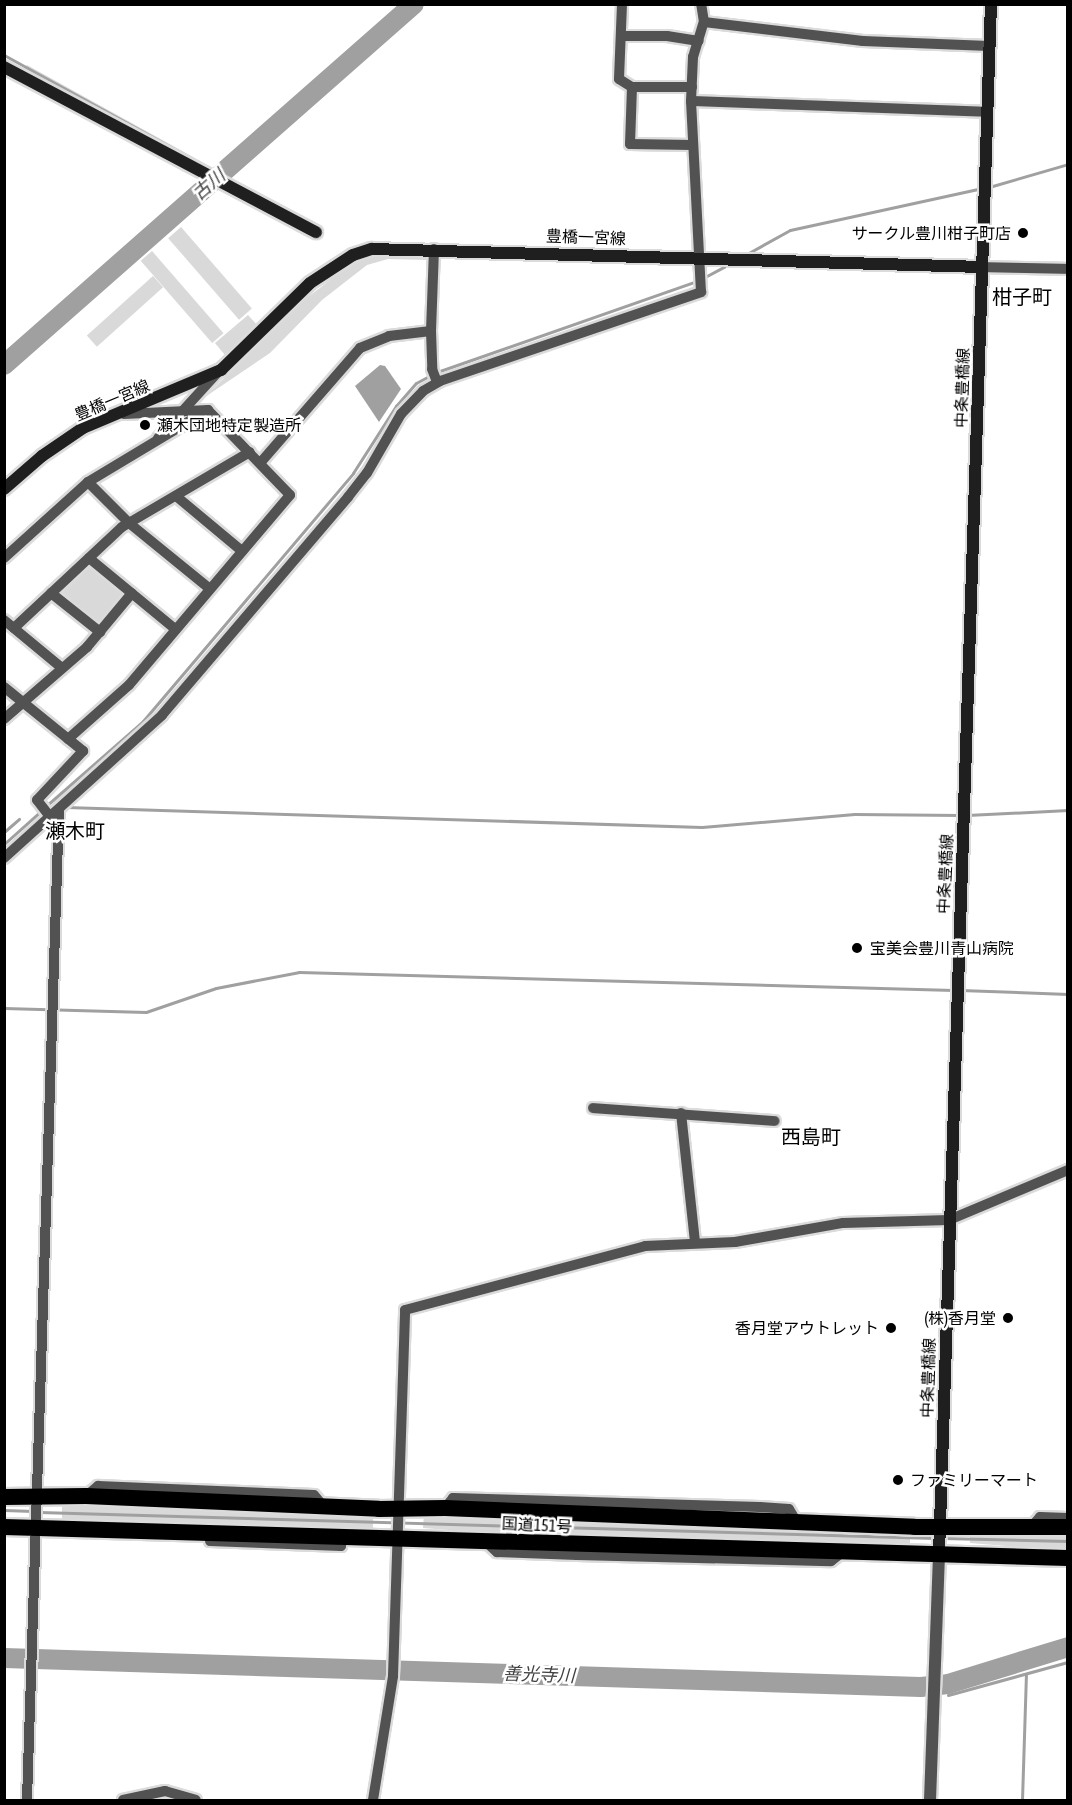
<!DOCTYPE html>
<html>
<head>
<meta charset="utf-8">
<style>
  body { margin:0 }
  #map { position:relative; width:1072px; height:1805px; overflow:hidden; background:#fff; font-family:"Asap Condensed","Noto Sans JP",sans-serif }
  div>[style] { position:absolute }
  .green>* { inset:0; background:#d9d9d9; transform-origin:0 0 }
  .water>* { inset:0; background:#a0a0a0 }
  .stream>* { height:3px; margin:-1.5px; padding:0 1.5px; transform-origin:1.5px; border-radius:1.5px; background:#a0a0a0 }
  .river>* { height:20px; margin:-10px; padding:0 10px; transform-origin:10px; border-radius:10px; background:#a0a0a0 }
  .roads { filter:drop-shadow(2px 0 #dbdbdb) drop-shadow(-2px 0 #dbdbdb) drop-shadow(0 2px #dbdbdb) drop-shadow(0 -2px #dbdbdb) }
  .minor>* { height:10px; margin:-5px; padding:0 5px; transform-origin:5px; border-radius:5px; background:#525252 }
  .tertiary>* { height:12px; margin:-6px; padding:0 6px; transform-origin:6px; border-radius:6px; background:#525252 }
  .secondary>* { height:12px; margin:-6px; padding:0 6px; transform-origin:6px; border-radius:6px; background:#1f1f1f }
  .trunk>* { height:16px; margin:-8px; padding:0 8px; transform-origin:8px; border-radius:8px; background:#000 }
  .dots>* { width:16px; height:16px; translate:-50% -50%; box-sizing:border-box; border:3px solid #fff; border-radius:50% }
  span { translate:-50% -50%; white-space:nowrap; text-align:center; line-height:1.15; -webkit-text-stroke:5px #fff; paint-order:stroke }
  .poi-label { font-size:16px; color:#000 }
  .right { translate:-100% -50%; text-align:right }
  .left { translate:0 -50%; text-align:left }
  .street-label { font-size:16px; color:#000 }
  .water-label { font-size:18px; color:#414141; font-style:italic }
  .quarter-label { font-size:20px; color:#000 }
  .frame { position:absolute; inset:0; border:6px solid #000; pointer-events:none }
</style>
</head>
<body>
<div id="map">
  <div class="green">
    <div style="left:27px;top:65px;width:212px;height:8px;rotate:29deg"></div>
    <div style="left:181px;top:227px;width:108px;height:17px;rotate:49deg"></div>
    <div style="left:152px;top:251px;width:109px;height:15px;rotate:49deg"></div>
    <div style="clip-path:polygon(360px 257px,428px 257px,428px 260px,388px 259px,367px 265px,322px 300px,270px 353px,205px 397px,295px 307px)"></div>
    <div style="left:153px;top:276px;width:15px;height:89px;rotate:48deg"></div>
    <div style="clip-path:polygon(248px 315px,260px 328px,229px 360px,215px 343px)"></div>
    <div style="clip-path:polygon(85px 567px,94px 567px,122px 590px,123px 598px,102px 622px,94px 623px,62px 597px,62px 588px)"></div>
    <div style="clip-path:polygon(62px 1504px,263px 1508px,373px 1517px,373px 1532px,173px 1527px,62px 1519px)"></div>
    <div style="clip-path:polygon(424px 1514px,784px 1525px,851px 1536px,910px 1537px,910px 1549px,550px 1538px,423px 1528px)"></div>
    <div style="clip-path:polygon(970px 1530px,1067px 1534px,1067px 1551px,970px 1543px)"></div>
  </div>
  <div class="water">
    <div style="clip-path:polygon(380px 365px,385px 366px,401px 389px,379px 422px,355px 386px)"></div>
  </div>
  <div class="stream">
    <div style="left:4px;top:55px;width:247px;rotate:28.9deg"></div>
    <div style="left:989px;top:187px;width:82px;rotate:-16.2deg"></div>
    <div style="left:745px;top:255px;width:51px;rotate:-29.1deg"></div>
    <div style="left:790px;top:230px;width:197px;rotate:-12.3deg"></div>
    <div style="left:703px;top:278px;width:30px;rotate:-28deg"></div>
    <div style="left:437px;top:372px;width:275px;rotate:-19.3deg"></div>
    <div style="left:46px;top:806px;width:129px;rotate:-41.2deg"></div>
    <div style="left:143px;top:721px;width:325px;rotate:-49.7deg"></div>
    <div style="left:353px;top:473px;width:80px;rotate:-57.3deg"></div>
    <div style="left:396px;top:406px;width:30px;rotate:-49deg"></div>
    <div style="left:416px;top:383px;width:17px;rotate:-28deg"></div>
    <div style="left:66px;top:807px;width:636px;rotate:1.8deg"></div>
    <div style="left:702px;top:827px;width:153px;rotate:-4.9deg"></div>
    <div style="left:854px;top:814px;width:106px;rotate:0.5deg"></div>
    <div style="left:967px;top:815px;width:101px;rotate:-2.8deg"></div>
    <div style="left:4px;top:832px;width:20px;rotate:-41deg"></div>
    <div style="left:4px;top:844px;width:50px;rotate:-41.7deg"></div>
    <div style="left:960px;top:990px;width:108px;rotate:2.1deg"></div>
    <div style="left:4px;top:1008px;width:142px;rotate:1.6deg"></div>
    <div style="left:146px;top:1012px;width:74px;rotate:-18.9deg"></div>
    <div style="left:216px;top:988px;width:85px;rotate:-10.9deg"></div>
    <div style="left:299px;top:972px;width:655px;rotate:1.57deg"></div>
    <div style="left:4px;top:1510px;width:29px;rotate:2deg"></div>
    <div style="left:39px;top:1512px;width:896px;rotate:1.66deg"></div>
    <div style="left:942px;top:1538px;width:126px;rotate:1.4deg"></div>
    <div style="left:948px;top:1695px;width:124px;rotate:-15.4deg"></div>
    <div style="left:1022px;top:1800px;width:125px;rotate:-88.2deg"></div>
  </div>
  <div class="river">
    <div style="left:4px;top:365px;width:546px;rotate:-41.36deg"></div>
    <div style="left:4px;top:1658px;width:917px;rotate:1.81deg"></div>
    <div style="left:921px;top:1687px;width:27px;rotate:-6deg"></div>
    <div style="left:948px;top:1684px;width:126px;rotate:-17.1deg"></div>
  </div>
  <div class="roads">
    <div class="minor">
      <div style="left:622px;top:4px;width:75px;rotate:92.3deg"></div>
      <div style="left:619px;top:79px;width:15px;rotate:32deg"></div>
      <div style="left:632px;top:87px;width:60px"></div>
      <div style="left:704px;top:22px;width:160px;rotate:6.8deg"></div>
      <div style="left:863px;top:41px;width:126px;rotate:2.3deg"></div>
      <div style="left:621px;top:36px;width:46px"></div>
      <div style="left:667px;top:36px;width:32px;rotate:9deg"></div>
      <div style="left:632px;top:87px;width:57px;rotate:92deg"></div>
      <div style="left:630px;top:144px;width:62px;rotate:0.9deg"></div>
      <div style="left:691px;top:101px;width:296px;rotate:2.1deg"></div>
      <div style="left:434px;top:249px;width:82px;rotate:92.1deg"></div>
      <div style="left:431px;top:331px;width:38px;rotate:88deg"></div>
      <div style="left:432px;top:369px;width:14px;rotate:69deg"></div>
      <div style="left:982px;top:267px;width:86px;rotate:1.3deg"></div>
      <div style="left:158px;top:438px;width:89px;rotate:-47.7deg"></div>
      <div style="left:261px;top:462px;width:151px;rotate:-49deg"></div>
      <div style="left:360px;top:348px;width:31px;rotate:-22deg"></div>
      <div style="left:389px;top:336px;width:42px;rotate:-6.8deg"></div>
      <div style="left:88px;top:482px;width:58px;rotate:45deg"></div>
      <div style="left:129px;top:523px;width:104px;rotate:39.2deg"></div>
      <div style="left:176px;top:496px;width:86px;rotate:39.8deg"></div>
      <div style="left:4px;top:558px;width:113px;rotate:-42.1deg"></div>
      <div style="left:88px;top:482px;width:140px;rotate:-31deg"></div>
      <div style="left:89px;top:558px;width:112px;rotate:39.5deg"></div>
      <div style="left:51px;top:593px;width:63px;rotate:38.5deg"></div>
      <div style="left:4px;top:620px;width:75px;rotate:39.6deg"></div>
      <div style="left:14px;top:628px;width:148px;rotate:-43.1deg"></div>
      <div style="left:122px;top:527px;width:148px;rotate:-30.4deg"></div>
      <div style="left:4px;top:687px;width:102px;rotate:39deg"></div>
      <div style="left:83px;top:751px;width:67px;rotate:133.2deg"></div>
      <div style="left:37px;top:800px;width:23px;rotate:52deg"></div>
      <div style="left:4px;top:719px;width:110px;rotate:-40.9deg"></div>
      <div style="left:87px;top:647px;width:70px;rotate:-50.2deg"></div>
      <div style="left:68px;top:739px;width:81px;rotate:-41.5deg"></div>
      <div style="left:129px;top:685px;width:249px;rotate:-49.7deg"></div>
      <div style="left:290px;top:495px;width:118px;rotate:-134deg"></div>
      <div style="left:208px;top:410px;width:84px;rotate:177.3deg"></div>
      <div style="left:4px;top:858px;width:213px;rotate:-42.1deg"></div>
      <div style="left:162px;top:715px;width:287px;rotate:-49.5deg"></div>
      <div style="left:348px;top:497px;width:31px;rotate:-52deg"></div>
      <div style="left:367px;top:473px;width:68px;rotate:-60deg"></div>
      <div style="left:401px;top:414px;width:32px;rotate:-46deg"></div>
      <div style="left:423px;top:391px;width:20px;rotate:-30deg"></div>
      <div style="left:440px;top:381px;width:276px;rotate:-18.8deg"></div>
      <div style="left:701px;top:292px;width:191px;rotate:-93deg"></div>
      <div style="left:691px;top:101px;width:44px;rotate:-87.4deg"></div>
      <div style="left:693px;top:57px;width:37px;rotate:-73deg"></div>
      <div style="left:704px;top:22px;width:18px;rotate:-99deg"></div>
      <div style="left:593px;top:1108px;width:182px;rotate:4.1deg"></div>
      <div style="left:681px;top:1113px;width:130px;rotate:83.8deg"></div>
      <div style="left:86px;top:1496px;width:16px;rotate:-40deg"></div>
      <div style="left:98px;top:1486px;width:216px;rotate:2.4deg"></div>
      <div style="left:314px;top:1495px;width:16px;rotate:50deg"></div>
      <div style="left:445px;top:1508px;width:13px;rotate:-51deg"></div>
      <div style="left:453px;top:1498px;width:307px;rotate:1.7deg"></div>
      <div style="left:760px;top:1507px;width:29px;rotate:4deg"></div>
      <div style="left:789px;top:1509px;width:12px;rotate:59deg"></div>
      <div style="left:1032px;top:1526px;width:12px;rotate:-48deg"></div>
      <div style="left:1040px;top:1517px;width:28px;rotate:2deg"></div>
      <div style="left:484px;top:1540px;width:18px;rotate:43deg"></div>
      <div style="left:497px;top:1552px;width:80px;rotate:2.1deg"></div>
      <div style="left:577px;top:1555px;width:254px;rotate:1.4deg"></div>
      <div style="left:831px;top:1561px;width:11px;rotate:-38deg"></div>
      <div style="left:210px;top:1541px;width:131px;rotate:2.2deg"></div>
      <div style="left:341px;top:1546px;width:6px;rotate:-81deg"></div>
      <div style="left:27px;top:1800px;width:990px;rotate:-88.15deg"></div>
      <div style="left:123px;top:1800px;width:43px;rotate:-12.1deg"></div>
      <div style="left:165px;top:1791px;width:32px;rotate:16deg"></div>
      <div style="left:373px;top:1800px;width:126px;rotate:-80.8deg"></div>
      <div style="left:393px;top:1676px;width:366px;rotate:-88.1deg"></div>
      <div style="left:405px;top:1310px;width:248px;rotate:-14.9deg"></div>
      <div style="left:645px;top:1246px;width:90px;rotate:-2.5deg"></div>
      <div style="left:735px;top:1242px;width:110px;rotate:-10deg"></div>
      <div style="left:843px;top:1223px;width:106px;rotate:-1.6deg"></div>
      <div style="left:949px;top:1220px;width:129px;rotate:-22.8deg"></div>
    </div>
    <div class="tertiary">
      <div style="left:930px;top:1800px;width:246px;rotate:-87.9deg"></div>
    </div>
    <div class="secondary">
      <div style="left:4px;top:67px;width:353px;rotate:27.9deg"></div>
      <div style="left:4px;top:489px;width:50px;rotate:-41deg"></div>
      <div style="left:42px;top:456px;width:50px;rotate:-34.3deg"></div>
      <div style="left:83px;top:428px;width:150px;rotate:-22.8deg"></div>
      <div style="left:221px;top:370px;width:124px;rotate:-44.3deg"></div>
      <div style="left:310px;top:283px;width:51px;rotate:-33.1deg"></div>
      <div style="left:353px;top:255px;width:20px;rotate:-18deg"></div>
      <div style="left:372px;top:249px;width:610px;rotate:1.69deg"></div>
      <div style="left:939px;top:1554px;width:1551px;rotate:-88.08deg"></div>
    </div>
    <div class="trunk">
      <div style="left:4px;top:1497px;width:82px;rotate:-0.7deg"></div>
      <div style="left:86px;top:1496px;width:293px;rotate:2.5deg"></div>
      <div style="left:379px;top:1509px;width:66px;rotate:-0.9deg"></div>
      <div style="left:445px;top:1508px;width:470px;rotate:2.3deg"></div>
      <div style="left:915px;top:1527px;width:153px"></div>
      <div style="left:4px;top:1527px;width:1064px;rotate:1.67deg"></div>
    </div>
  </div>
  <div class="dots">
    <div style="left:1023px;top:233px;background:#000"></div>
    <div style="left:145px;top:425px;background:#000"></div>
    <div style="left:857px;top:948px;background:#000"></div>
    <div style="left:1008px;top:1318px;background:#000"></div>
    <div style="left:891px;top:1328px;background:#000"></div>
    <div style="left:898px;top:1480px;background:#000"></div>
  </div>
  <div class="poi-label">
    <span class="right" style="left:1011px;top:233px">サークル豊川柑子町店</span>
    <span class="left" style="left:157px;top:425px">瀬木団地特定製造所</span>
    <span class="left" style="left:870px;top:948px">宝美会豊川青山病院</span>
    <span class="right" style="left:996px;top:1318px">(株)香月堂</span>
    <span class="right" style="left:879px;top:1328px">香月堂アウトレット</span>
    <span class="left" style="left:910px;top:1480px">ファミリーマート</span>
  </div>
  <div class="street-label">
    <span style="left:586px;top:237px;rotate:2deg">豊橋一宮線</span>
    <span style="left:962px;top:388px;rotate:-88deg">中条豊橋線</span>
    <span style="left:112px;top:400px;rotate:-23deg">豊橋一宮線</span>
    <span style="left:945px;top:874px;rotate:-87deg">中条豊橋線</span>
    <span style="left:928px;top:1378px;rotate:-88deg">中条豊橋線</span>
    <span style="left:537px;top:1525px;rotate:3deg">国道151号</span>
  </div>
  <div class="water-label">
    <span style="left:209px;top:185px;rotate:-41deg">古川</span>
    <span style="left:539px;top:1675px;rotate:2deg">善光寺川</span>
  </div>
  <div class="quarter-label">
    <span style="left:1022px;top:296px">柑子町</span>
    <span style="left:75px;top:830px">瀬木町</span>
    <span style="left:811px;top:1136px">西島町</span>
  </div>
  <div class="frame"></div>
</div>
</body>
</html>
